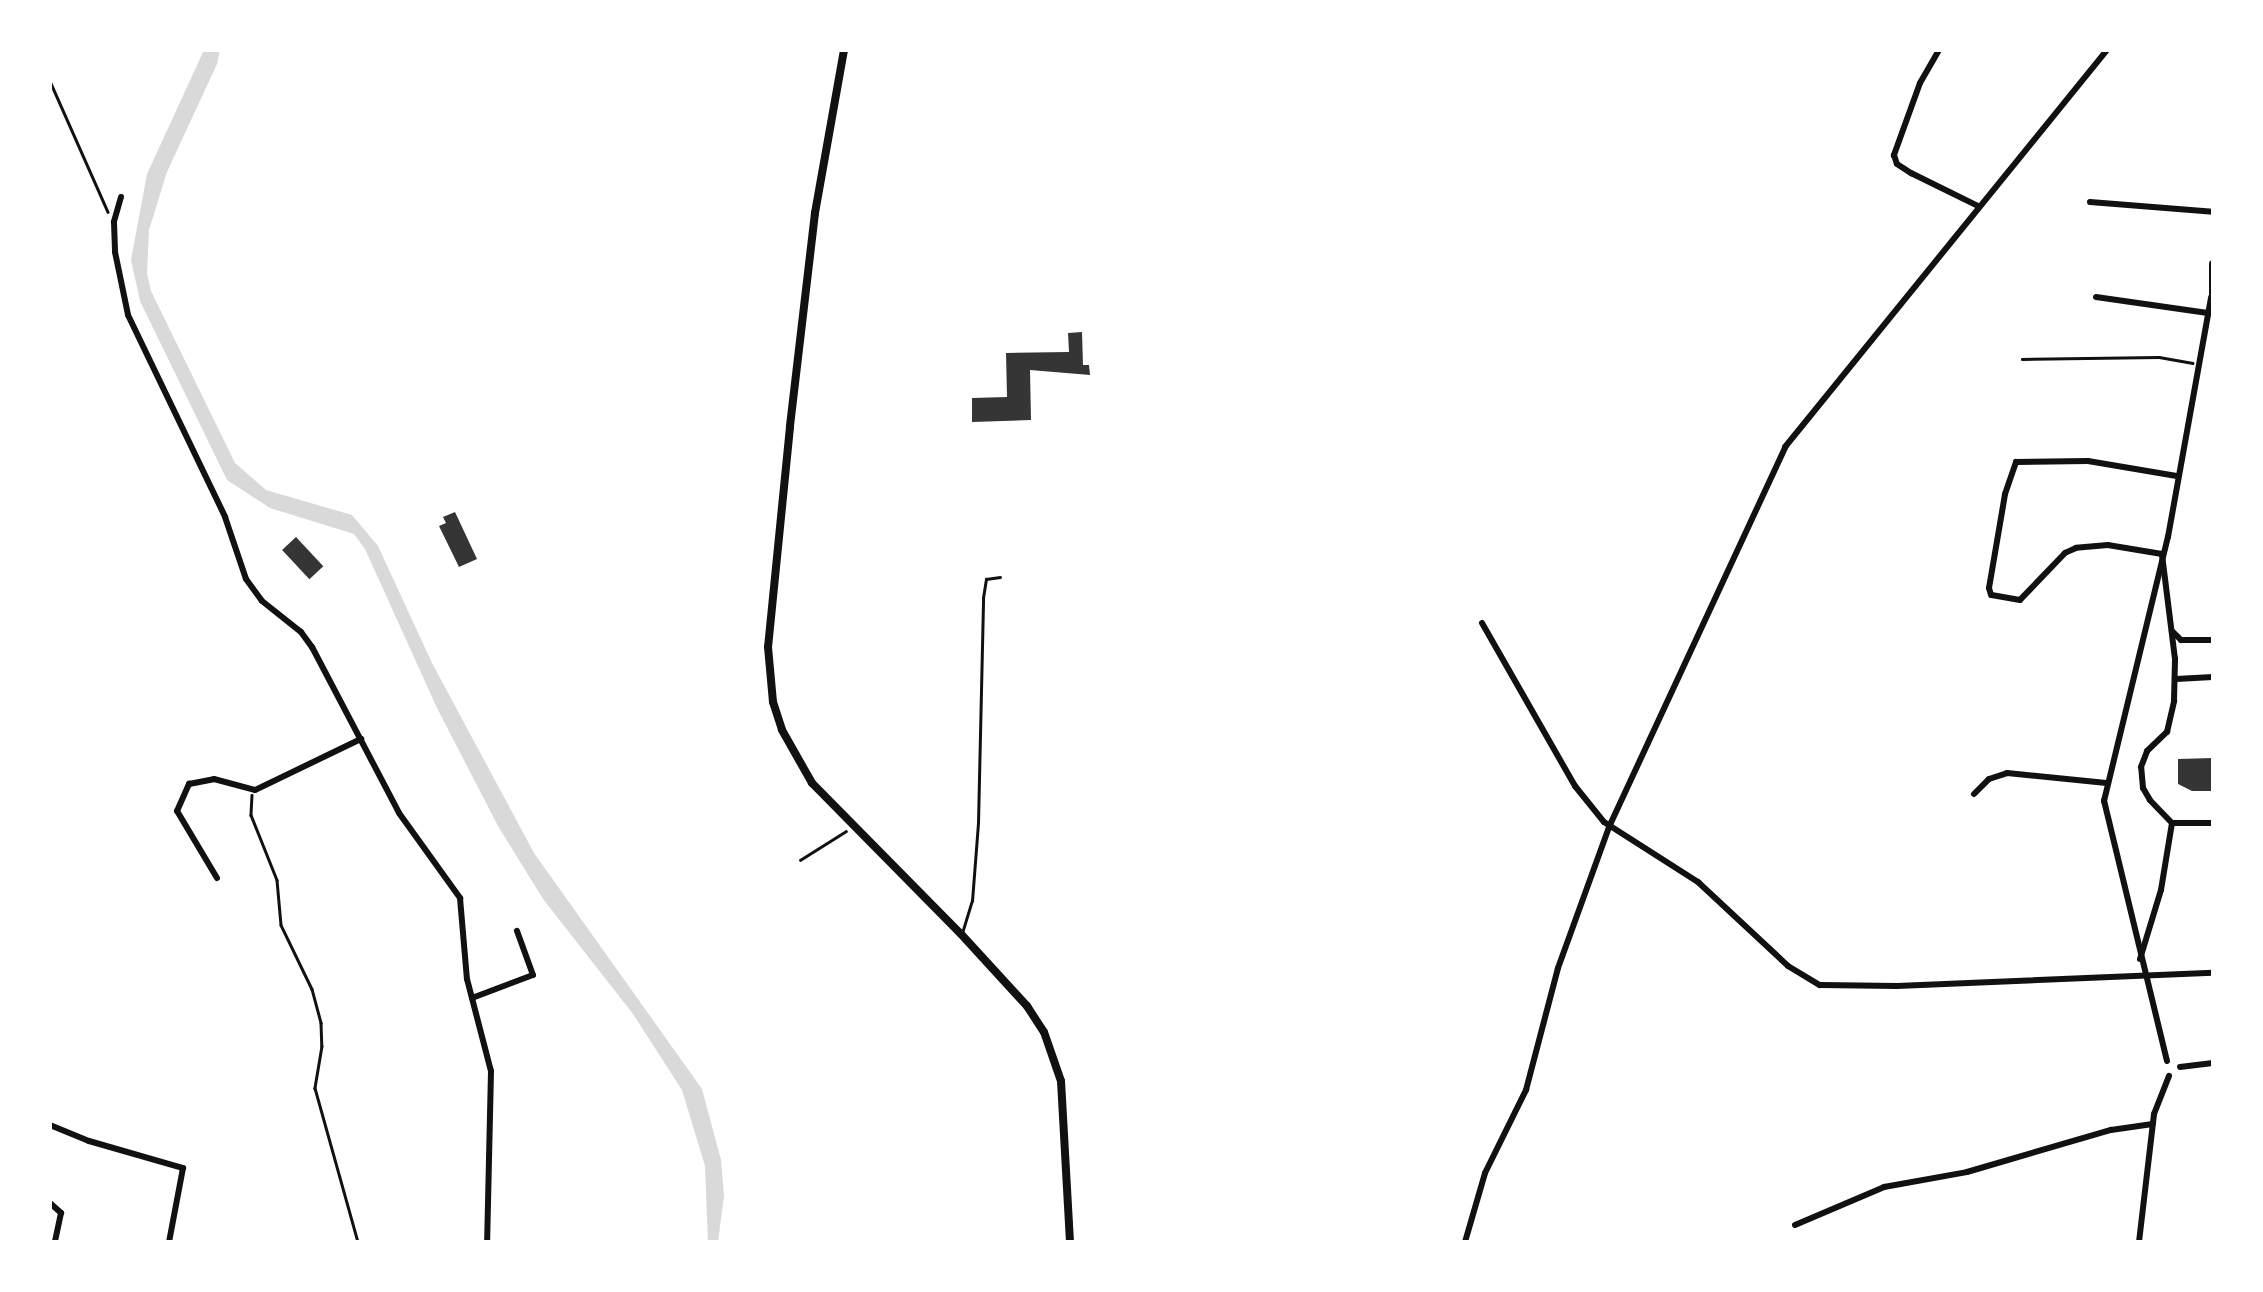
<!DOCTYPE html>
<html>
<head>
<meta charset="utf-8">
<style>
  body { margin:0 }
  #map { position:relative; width:2263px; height:1292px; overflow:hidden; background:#fff; font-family:"Open Sans",sans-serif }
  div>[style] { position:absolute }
  .water>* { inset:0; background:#d9d9d9 }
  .building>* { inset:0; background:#353535; transform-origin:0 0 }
  .path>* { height:2.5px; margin:-1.25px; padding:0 1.25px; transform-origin:1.25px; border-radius:1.25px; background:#111 }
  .service>* { height:2.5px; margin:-1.25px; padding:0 1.25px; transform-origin:1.25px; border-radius:1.25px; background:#111 }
  .minor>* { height:6px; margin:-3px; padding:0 3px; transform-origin:3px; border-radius:3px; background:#111 }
  .tertiary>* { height:8px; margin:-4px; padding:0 4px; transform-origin:4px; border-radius:4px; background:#111 }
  span { translate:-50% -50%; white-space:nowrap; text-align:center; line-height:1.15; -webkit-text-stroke:10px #fff; paint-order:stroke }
  .frame { position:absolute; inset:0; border:52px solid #fff; pointer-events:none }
</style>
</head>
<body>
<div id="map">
  <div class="water">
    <div style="clip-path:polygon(204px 50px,220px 50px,217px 64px,167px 172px,149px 230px,147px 274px,151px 291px,235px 463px,266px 490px,352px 515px,378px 546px,432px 663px,534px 853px,702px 1089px,721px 1160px,724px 1196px,718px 1242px,708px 1242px,705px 1166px,682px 1090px,633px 1014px,543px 899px,498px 826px,437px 708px,365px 549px,354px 534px,270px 508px,227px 480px,140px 301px,131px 260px,147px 174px)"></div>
  </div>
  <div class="building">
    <div style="clip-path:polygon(1082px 332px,1083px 365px,1089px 365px,1090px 375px,1030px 370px,1031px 420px,972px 422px,972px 398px,1007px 397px,1006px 353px,1069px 352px,1068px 333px)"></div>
    <div style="clip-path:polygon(455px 512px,477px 559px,459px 567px,439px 526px,446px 523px,443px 517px)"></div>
    <div style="left:296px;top:537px;width:40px;height:19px;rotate:47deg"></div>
    <div style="clip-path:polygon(2213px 758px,2212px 791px,2192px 791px,2178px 784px,2178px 759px)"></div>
  </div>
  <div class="path">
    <div style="left:50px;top:81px;width:143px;rotate:66.1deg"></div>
    <div style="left:2022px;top:359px;width:137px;rotate:-0.8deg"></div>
    <div style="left:2159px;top:357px;width:34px;rotate:10deg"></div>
    <div style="left:252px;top:795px;width:20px;rotate:93deg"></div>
    <div style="left:251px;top:815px;width:70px;rotate:68.2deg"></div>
    <div style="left:277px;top:880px;width:45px;rotate:84.9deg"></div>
    <div style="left:281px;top:925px;width:71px;rotate:64.2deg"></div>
    <div style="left:312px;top:989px;width:35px;rotate:75deg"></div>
    <div style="left:321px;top:1023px;width:23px;rotate:88deg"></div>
    <div style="left:322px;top:1046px;width:43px;rotate:99.5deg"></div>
    <div style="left:315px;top:1088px;width:160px;rotate:74.4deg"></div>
    <div style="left:800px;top:860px;width:54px;rotate:-32.2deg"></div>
  </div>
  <div class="service">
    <div style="left:962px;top:933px;width:34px;rotate:-73deg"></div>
    <div style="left:972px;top:901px;width:78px;rotate:-85.6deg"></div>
    <div style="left:978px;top:823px;width:225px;rotate:-88.7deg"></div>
    <div style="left:983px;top:598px;width:19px;rotate:-81deg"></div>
    <div style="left:986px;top:579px;width:14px;rotate:-8deg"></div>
  </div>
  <div class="minor">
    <div style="left:1939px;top:50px;width:38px;rotate:120deg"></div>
    <div style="left:1920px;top:83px;width:77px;rotate:109.9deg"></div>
    <div style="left:1894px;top:155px;width:9px;rotate:72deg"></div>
    <div style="left:1897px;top:164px;width:17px;rotate:33deg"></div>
    <div style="left:1911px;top:173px;width:75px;rotate:26.2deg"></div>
    <div style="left:121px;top:197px;width:26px;rotate:106deg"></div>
    <div style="left:114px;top:222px;width:30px;rotate:88deg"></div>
    <div style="left:115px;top:252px;width:64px;rotate:78.3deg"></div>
    <div style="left:128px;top:315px;width:224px;rotate:64.3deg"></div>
    <div style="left:225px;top:517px;width:65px;rotate:71.3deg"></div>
    <div style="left:246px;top:579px;width:27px;rotate:54deg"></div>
    <div style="left:262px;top:601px;width:50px;rotate:38.5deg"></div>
    <div style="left:301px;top:632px;width:19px;rotate:54deg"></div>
    <div style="left:312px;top:647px;width:187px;rotate:62.3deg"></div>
    <div style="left:399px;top:813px;width:105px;rotate:54.3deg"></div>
    <div style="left:460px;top:898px;width:81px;rotate:85.1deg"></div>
    <div style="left:467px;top:979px;width:95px;rotate:75.4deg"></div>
    <div style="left:491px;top:1071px;width:171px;rotate:91.3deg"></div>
    <div style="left:2090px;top:202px;width:123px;rotate:4.6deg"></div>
    <div style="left:2096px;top:297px;width:113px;rotate:8.1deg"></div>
    <div style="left:1482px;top:623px;width:188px;rotate:60.3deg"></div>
    <div style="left:1575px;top:786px;width:46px;rotate:51.1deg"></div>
    <div style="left:1604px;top:822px;width:112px;rotate:32.6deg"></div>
    <div style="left:1698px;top:882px;width:123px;rotate:43deg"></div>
    <div style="left:1788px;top:966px;width:37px;rotate:31deg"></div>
    <div style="left:1820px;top:985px;width:77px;rotate:0.7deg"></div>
    <div style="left:1897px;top:986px;width:316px;rotate:-2.4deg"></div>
    <div style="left:2172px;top:631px;width:13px;rotate:45deg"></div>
    <div style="left:2181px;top:640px;width:32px"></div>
    <div style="left:2176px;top:679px;width:37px;rotate:-3deg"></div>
    <div style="left:1974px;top:794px;width:21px;rotate:-45deg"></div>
    <div style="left:1989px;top:779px;width:19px;rotate:-18deg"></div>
    <div style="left:2007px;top:773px;width:100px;rotate:5.7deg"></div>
    <div style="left:2172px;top:823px;width:41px"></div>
    <div style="left:217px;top:878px;width:78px;rotate:-120.8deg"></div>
    <div style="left:177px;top:811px;width:30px;rotate:-66deg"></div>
    <div style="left:189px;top:784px;width:25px;rotate:-11deg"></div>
    <div style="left:214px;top:779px;width:42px;rotate:15deg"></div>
    <div style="left:255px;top:790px;width:118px;rotate:-25.7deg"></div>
    <div style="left:2140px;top:959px;width:72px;rotate:-73.1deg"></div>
    <div style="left:2161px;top:890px;width:68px;rotate:-80.7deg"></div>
    <div style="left:2172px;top:823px;width:32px;rotate:-134deg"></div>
    <div style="left:2150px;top:800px;width:14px;rotate:-120deg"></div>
    <div style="left:2143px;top:788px;width:21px;rotate:-95deg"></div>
    <div style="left:2141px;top:767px;width:17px;rotate:-69deg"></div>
    <div style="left:2147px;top:751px;width:28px;rotate:-44deg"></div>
    <div style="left:2167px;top:732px;width:32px;rotate:-77deg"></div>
    <div style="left:2174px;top:701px;width:42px;rotate:-88.6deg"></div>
    <div style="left:2175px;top:659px;width:106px;rotate:-97.1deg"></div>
    <div style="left:2162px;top:554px;width:55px;rotate:-170.5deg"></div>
    <div style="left:2108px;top:545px;width:32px;rotate:175deg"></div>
    <div style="left:2076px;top:548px;width:12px;rotate:156deg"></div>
    <div style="left:2065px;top:553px;width:65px;rotate:133.8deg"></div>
    <div style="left:2020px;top:600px;width:29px;rotate:-170deg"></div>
    <div style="left:1991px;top:595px;width:7px;rotate:-106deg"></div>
    <div style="left:1989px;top:588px;width:95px;rotate:-80.3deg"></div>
    <div style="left:2005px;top:494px;width:34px;rotate:-71deg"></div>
    <div style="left:2016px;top:462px;width:72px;rotate:-0.8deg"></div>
    <div style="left:2088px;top:461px;width:90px;rotate:9.6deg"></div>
    <div style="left:472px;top:998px;width:65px;rotate:-20.7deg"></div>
    <div style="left:533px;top:975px;width:47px;rotate:-110deg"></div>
    <div style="left:2167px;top:1061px;width:268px;rotate:-103.6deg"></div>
    <div style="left:2104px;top:801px;width:272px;rotate:-76.4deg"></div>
    <div style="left:2168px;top:537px;width:244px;rotate:-79.8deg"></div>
    <div style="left:2180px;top:1067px;width:33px;rotate:-7deg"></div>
    <div style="left:50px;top:1125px;width:42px;rotate:22.3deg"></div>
    <div style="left:89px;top:1141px;width:98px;rotate:16deg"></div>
    <div style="left:183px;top:1168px;width:75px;rotate:100.7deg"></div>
    <div style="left:50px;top:1203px;width:15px;rotate:42deg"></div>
    <div style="left:61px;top:1213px;width:30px;rotate:102deg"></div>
    <div style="left:1795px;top:1225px;width:97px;rotate:-23.1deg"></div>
    <div style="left:1884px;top:1187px;width:84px;rotate:-10.2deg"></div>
    <div style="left:1967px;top:1172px;width:150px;rotate:-16.3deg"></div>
    <div style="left:2111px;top:1130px;width:42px;rotate:-8.1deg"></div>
    <div style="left:1465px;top:1242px;width:72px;rotate:-73.8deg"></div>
    <div style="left:1485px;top:1173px;width:93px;rotate:-63.7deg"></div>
    <div style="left:1526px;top:1090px;width:126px;rotate:-75.3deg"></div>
    <div style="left:1558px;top:968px;width:150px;rotate:-70.1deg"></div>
    <div style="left:1609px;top:827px;width:419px;rotate:-65.1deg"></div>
    <div style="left:1785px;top:447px;width:511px;rotate:-50.96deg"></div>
    <div style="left:2139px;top:1242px;width:129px;rotate:-83.3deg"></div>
    <div style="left:2154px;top:1114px;width:41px;rotate:-68.5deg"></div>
  </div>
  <div class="tertiary">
    <div style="left:844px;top:50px;width:166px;rotate:100.1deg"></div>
    <div style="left:815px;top:213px;width:215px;rotate:96.7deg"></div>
    <div style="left:790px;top:427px;width:221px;rotate:95.7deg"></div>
    <div style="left:768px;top:647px;width:55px;rotate:84.8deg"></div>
    <div style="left:773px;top:702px;width:29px;rotate:72deg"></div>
    <div style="left:782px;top:730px;width:61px;rotate:60.5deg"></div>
    <div style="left:812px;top:783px;width:212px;rotate:45.4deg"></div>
    <div style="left:961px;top:934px;width:98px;rotate:47.5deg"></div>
    <div style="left:1027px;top:1006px;width:31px;rotate:57deg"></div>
    <div style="left:1044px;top:1032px;width:52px;rotate:70.9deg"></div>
    <div style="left:1061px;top:1081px;width:161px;rotate:86.8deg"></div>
    <div style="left:2213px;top:264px;width:34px;rotate:90deg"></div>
  </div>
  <div class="frame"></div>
</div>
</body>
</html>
